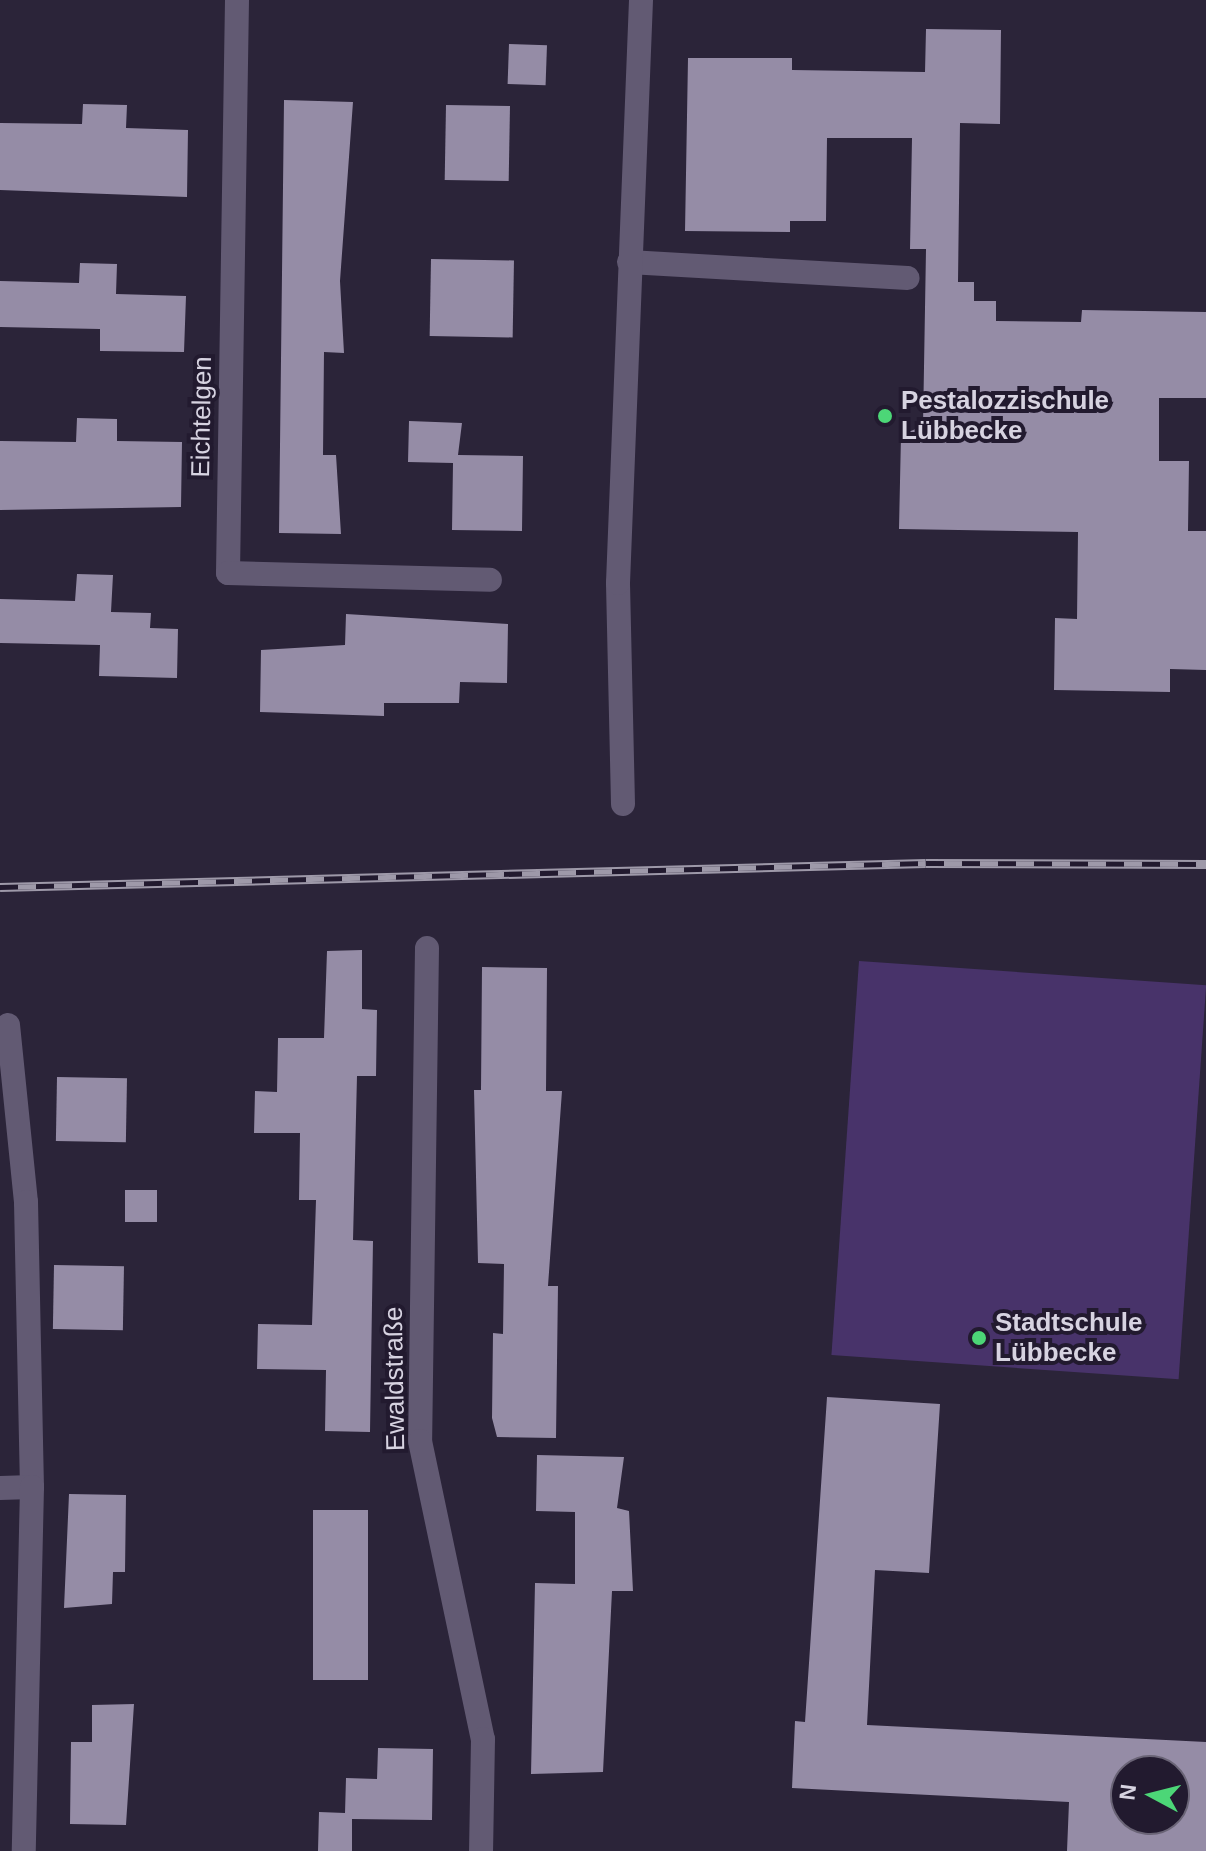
<!DOCTYPE html>
<html>
<head>
<meta charset="utf-8">
<style>
  body { margin:0 }
  #map { position:relative; width:1206px; height:1851px; overflow:hidden; background:#2b2439; font-family:Helvetica,sans-serif }
  div>[style] { position:absolute }
  .green>* { inset:0; background:#48336a; transform-origin:0 0 }
  .building>* { inset:0; background:#958ca6; transform-origin:0 0 }
  .minor>* { height:24px; margin:-12px; padding:0 12px; transform-origin:12px; border-radius:12px; background:#625a73 }
  .rail>* { height:9px; margin-top:-4.5px; transform-origin:0; background:repeating-linear-gradient(90deg,#221a2f 0 18px,#9e99a9 0 36px); box-sizing:border-box; border-block:2px solid #9e99a9 }
  .dots>* { width:22px; height:22px; translate:-50% -50%; box-sizing:border-box; border:4px solid #221a2f; border-radius:50% }
  span { translate:-50% -50%; white-space:nowrap; text-align:center; line-height:1.15; -webkit-text-stroke:8px #221a2f; paint-order:stroke }
  .poi-label { font-size:26px; color:#d7d3e1; font-weight:700 }
  .left { translate:0 -50%; text-align:left }
  .street-label { font-size:26px; color:#d7d3e1 }
  .north { position:absolute; left:1110px; top:1755px; width:80px; height:80px; box-sizing:border-box; background:#221a2f; border:2px solid #6a6476; border-radius:50%; rotate:277deg; font-size:22px; font-weight:700; line-height:32px; text-align:center; color:#d7d3e1 }
  .north::after { content:''; display:block; margin:auto; width:28px; height:36px; background:#4cd677; clip-path:polygon(50% 0,100% 100%,50% 72%,0 100%) }
</style>
</head>
<body>
<div id="map">
  <div class="green">
    <div style="left:859px;top:961px;width:348px;height:395px;rotate:4deg"></div>
  </div>
  <div class="building">
    <div style="clip-path:polygon(926px 29px,1001px 30px,1000px 124px,960px 123px,958px 282px,974px 282px,974px 301px,996px 301px,996px 321px,1081px 322px,1082px 310px,1206px 312px,1206px 398px,1159px 398px,1159px 461px,1189px 461px,1188px 531px,1206px 531px,1206px 670px,1170px 669px,1170px 692px,1054px 690px,1055px 618px,1077px 619px,1078px 532px,899px 529px,901px 435px,923px 426px,926px 249px,910px 249px,912px 138px,827px 138px,826px 221px,790px 221px,790px 232px,685px 231px,688px 58px,792px 58px,792px 70px,925px 72px)"></div>
    <div style="left:509px;top:44px;width:38px;height:40px;rotate:2deg"></div>
    <div style="clip-path:polygon(284px 100px,353px 102px,340px 281px,344px 353px,324px 352px,323px 455px,336px 455px,341px 534px,279px 533px)"></div>
    <div style="clip-path:polygon(83px 104px,127px 105px,126px 128px,188px 130px,187px 197px,0 190px,0 123px,82px 124px)"></div>
    <div style="left:446px;top:105px;width:64px;height:75px;rotate:1deg"></div>
    <div style="left:431px;top:259px;width:83px;height:77px;rotate:1deg"></div>
    <div style="clip-path:polygon(80px 263px,117px 264px,116px 294px,186px 296px,184px 352px,100px 351px,100px 329px,0 327px,0 281px,79px 283px)"></div>
    <div style="clip-path:polygon(77px 418px,117px 419px,117px 441px,182px 442px,181px 507px,0 510px,0 441px,76px 442px)"></div>
    <div style="clip-path:polygon(409px 421px,462px 423px,458px 455px,523px 456px,522px 531px,452px 530px,453px 463px,408px 462px)"></div>
    <div style="clip-path:polygon(77px 574px,113px 575px,111px 612px,151px 613px,150px 628px,178px 629px,177px 678px,99px 676px,100px 645px,0 643px,0 599px,75px 601px)"></div>
    <div style="clip-path:polygon(346px 614px,508px 624px,507px 683px,460px 682px,459px 703px,384px 703px,384px 716px,260px 712px,261px 650px,345px 645px)"></div>
    <div style="clip-path:polygon(362px 950px,362px 1009px,377px 1010px,376px 1076px,357px 1076px,353px 1240px,373px 1241px,370px 1432px,325px 1431px,326px 1370px,257px 1369px,258px 1324px,312px 1325px,316px 1200px,299px 1200px,300px 1133px,254px 1133px,255px 1091px,277px 1092px,278px 1038px,324px 1038px,327px 951px)"></div>
    <div style="clip-path:polygon(482px 967px,547px 968px,546px 1091px,562px 1091px,548px 1286px,558px 1286px,556px 1438px,497px 1437px,492px 1418px,493px 1333px,503px 1334px,504px 1264px,478px 1263px,474px 1090px,481px 1090px)"></div>
    <div style="left:57px;top:1077px;width:70px;height:64px;rotate:1deg"></div>
    <div style="left:125px;top:1190px;width:32px;height:32px"></div>
    <div style="left:54px;top:1265px;width:70px;height:64px;rotate:1deg"></div>
    <div style="clip-path:polygon(evenodd,827px 1397px,940px 1404px,929px 1573px,875px 1570px,867px 1725px,1206px 1742px,1206px 1851px,1067px 1851px,1069px 1802px,792px 1788px,795px 1721px,805px 1722px,827px 1397px,1126px 1771px,1174px 1771px,1174px 1819px,1126px 1819px,1126px 1771px)"></div>
    <div style="clip-path:polygon(537px 1455px,624px 1457px,617px 1508px,629px 1511px,633px 1591px,612px 1591px,603px 1772px,531px 1774px,535px 1583px,575px 1584px,575px 1512px,536px 1511px)"></div>
    <div style="clip-path:polygon(69px 1494px,126px 1495px,125px 1572px,113px 1572px,112px 1604px,64px 1608px)"></div>
    <div style="left:313px;top:1510px;width:55px;height:170px"></div>
    <div style="clip-path:polygon(134px 1704px,126px 1825px,70px 1824px,71px 1742px,92px 1742px,92px 1705px)"></div>
    <div style="clip-path:polygon(378px 1748px,433px 1749px,432px 1820px,352px 1819px,352px 1851px,318px 1851px,319px 1812px,345px 1813px,346px 1778px,377px 1779px)"></div>
  </div>
  <div class="minor">
    <div style="left:237px;top:0;width:573px;rotate:90.9deg"></div>
    <div style="left:228px;top:573px;width:262px;rotate:1.5deg"></div>
    <div style="left:629px;top:262px;width:279px;rotate:3.3deg"></div>
    <div style="left:623px;top:804px;width:221px;rotate:-91.3deg"></div>
    <div style="left:618px;top:583px;width:583px;rotate:-87.74deg"></div>
    <div style="left:427px;top:948px;width:493px;rotate:90.8deg"></div>
    <div style="left:420px;top:1441px;width:305px;rotate:78.1deg"></div>
    <div style="left:483px;top:1739px;width:112px;rotate:91deg"></div>
    <div style="left:8px;top:1025px;width:178px;rotate:84.2deg"></div>
    <div style="left:26px;top:1202px;width:285px;rotate:88.8deg"></div>
    <div style="left:0;top:1488px;width:32px;rotate:-2deg"></div>
    <div style="left:32px;top:1487px;width:364px;rotate:91.3deg"></div>
  </div>
  <div class="rail">
    <div style="left:0;top:887px;width:926px;rotate:-1.48deg"></div>
    <div style="left:926px;top:863px;width:280px;rotate:0.2deg"></div>
  </div>
  <div class="dots">
    <div style="left:885px;top:416px;background:#4cd677"></div>
    <div style="left:979px;top:1338px;background:#4cd677"></div>
  </div>
  <div class="poi-label">
    <span class="left" style="left:901px;top:416px">Pestalozzischule<br>Lübbecke</span>
    <span class="left" style="left:995px;top:1338px">Stadtschule<br>Lübbecke</span>
  </div>
  <div class="street-label">
    <span style="left:202px;top:417px;rotate:-89deg">Eichtelgen</span>
    <span style="left:395px;top:1379px;rotate:-91deg">Ewaldstraße</span>
  </div>
  <div class="north">N</div>
</div>
</body>
</html>
